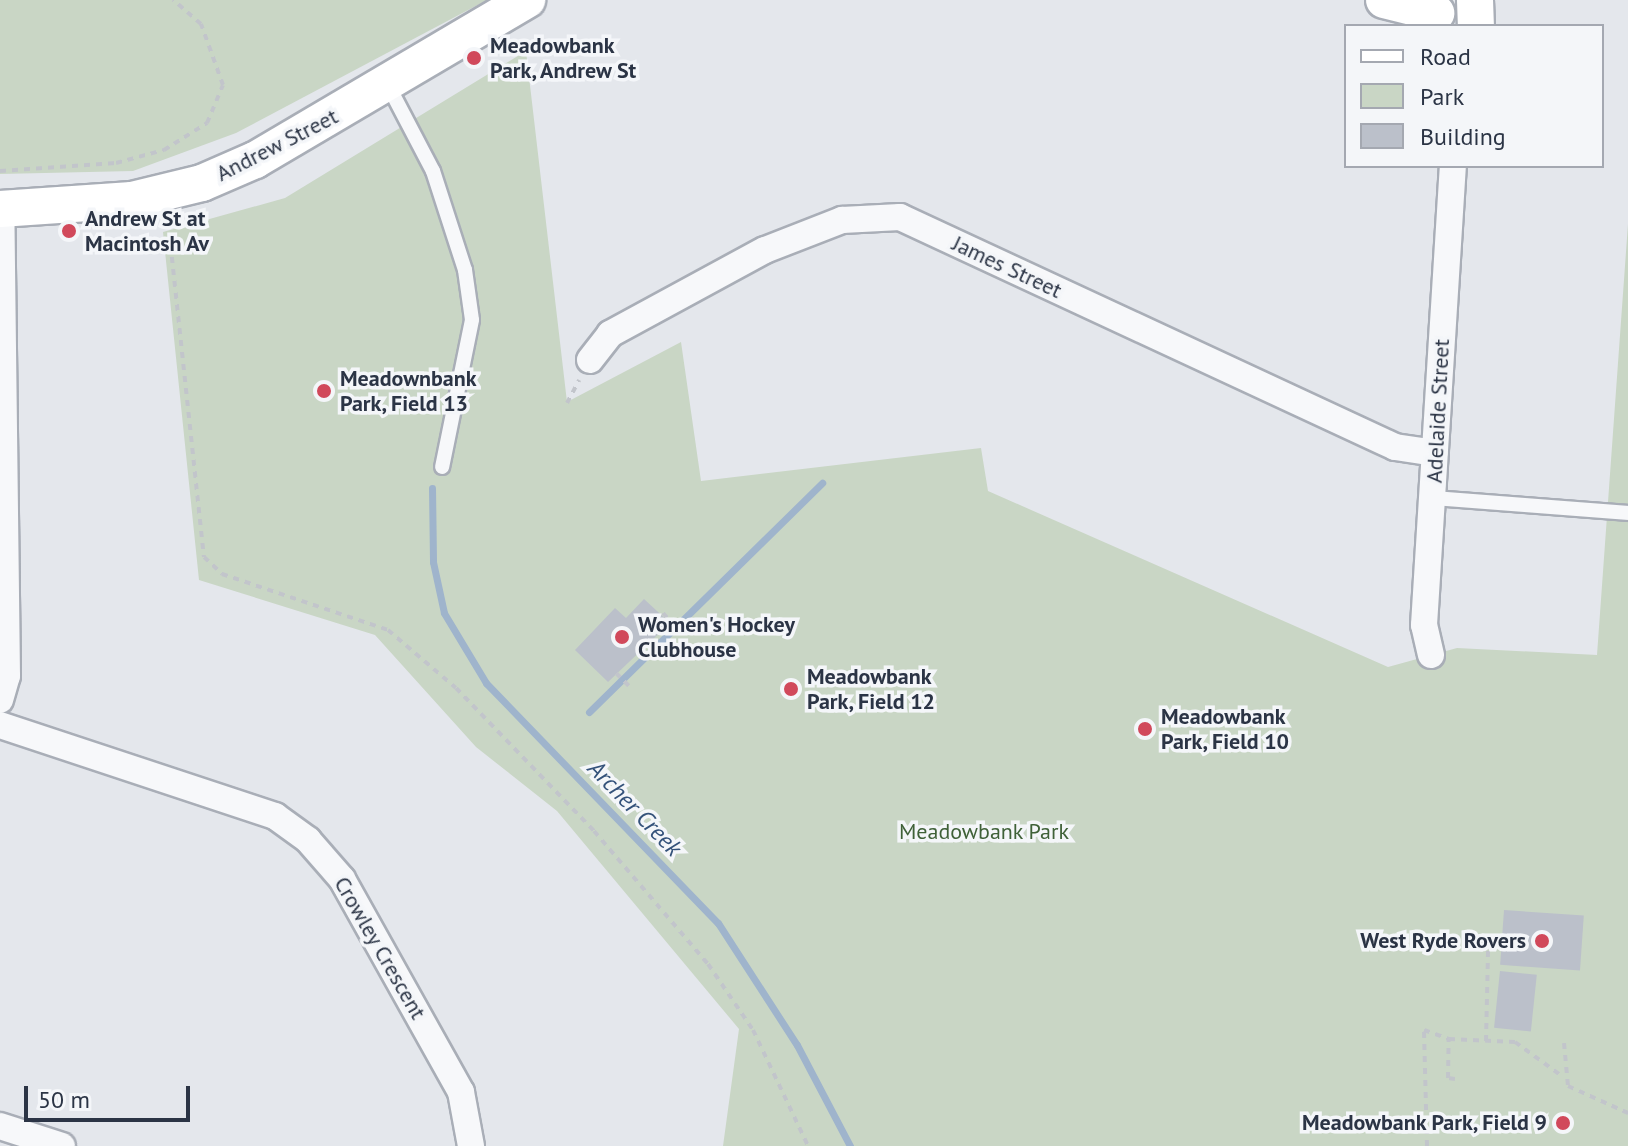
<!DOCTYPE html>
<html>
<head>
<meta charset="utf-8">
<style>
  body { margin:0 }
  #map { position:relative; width:1628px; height:1146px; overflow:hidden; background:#e4e7ec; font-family:"PT Sans",sans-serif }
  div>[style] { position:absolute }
  .green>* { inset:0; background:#c9d6c5 }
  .stream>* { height:7px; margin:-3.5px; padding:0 3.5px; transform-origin:3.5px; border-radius:3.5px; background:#9fb4cc }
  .building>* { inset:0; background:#bbc0ca; transform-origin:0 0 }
  .path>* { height:4px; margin-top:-2px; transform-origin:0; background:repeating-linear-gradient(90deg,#c2c5cb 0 6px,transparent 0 12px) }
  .roads { filter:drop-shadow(2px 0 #a9aeb7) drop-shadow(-2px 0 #a9aeb7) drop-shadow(0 2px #a9aeb7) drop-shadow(0 -2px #a9aeb7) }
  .service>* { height:14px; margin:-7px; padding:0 7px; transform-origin:7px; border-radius:7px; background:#f7f8fa }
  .minor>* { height:26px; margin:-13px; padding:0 13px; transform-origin:13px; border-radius:13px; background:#f7f8fa }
  .secondary>* { height:36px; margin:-18px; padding:0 18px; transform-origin:18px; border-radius:18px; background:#fff }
  .dots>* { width:22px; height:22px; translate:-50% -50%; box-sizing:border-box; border:4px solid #f4f6f9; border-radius:50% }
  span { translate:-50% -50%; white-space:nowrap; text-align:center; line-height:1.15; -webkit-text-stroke:7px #f4f6f9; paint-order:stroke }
  .poi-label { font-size:22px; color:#2b3445; font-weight:700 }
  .left { translate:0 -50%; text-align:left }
  .right { translate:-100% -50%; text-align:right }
  .street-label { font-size:22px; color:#2b3445 }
  .park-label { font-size:22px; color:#3f6138 }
  .water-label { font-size:24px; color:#34527a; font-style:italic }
  .legend { position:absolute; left:1344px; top:24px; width:260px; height:144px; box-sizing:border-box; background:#f4f6f9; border:2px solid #a4a8b1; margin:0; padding:10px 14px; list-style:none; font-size:24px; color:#2b3445 }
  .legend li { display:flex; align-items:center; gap:16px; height:40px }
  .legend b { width:40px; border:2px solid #a4a8b1 }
  .scale { position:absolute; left:24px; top:1086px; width:166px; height:36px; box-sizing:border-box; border:4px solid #2b3445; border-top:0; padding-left:10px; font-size:24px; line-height:28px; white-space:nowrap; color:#2b3445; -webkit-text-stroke:6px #f4f6f9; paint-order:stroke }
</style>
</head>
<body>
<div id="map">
  <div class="green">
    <div style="clip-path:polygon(0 0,487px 0,236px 133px,133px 171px,0 174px)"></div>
    <div style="clip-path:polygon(526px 51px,567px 402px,681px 342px,701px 481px,981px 448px,988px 491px,1388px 667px,1457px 648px,1597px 655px,1628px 224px,1628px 1146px,723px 1146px,739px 1029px,557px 811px,476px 747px,375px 635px,199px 580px,163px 232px,285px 198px)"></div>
  </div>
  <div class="stream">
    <div style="left:432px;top:488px;width:74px;rotate:89.2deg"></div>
    <div style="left:433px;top:562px;width:52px;rotate:77.8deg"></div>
    <div style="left:444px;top:613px;width:82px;rotate:59deg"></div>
    <div style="left:486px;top:683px;width:334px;rotate:46deg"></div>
    <div style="left:718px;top:923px;width:145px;rotate:57.1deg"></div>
    <div style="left:797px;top:1045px;width:114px;rotate:62.3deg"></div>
    <div style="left:589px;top:712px;width:327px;rotate:-44.5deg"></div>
  </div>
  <div class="building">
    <div style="clip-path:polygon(644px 599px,670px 623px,608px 682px,575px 650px,615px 608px,626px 618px)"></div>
    <div style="left:1504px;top:910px;width:80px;height:55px;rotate:4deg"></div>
    <div style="left:1500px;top:971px;width:37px;height:57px;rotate:6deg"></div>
  </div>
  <div class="path">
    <div style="left:0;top:171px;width:116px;rotate:-3.9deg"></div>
    <div style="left:116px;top:163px;width:50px;rotate:-15.2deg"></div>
    <div style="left:164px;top:150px;width:51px;rotate:-32.1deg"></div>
    <div style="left:207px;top:123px;width:41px;rotate:-67.2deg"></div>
    <div style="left:223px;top:85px;width:65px;rotate:-109.8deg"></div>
    <div style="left:201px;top:24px;width:37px;rotate:-139deg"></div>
    <div style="left:168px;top:221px;width:338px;rotate:83.9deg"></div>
    <div style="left:204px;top:557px;width:25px;rotate:43deg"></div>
    <div style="left:222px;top:574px;width:175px;rotate:18.6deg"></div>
    <div style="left:388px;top:630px;width:89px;rotate:40.5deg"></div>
    <div style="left:456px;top:688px;width:199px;rotate:46deg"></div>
    <div style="left:594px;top:831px;width:175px;rotate:49.4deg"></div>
    <div style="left:708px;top:964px;width:80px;rotate:55.7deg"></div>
    <div style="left:753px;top:1030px;width:128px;rotate:64.6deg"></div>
    <div style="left:567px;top:403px;width:26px;rotate:-62deg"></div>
    <div style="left:663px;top:613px;width:28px;rotate:48deg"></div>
    <div style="left:616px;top:673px;width:18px;rotate:45deg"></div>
    <div style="left:1486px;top:1041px;width:90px;rotate:-88.7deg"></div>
    <div style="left:1564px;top:1043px;width:43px;rotate:84.7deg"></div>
    <div style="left:1568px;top:1086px;width:66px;rotate:24.2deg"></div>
    <div style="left:1455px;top:1079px;width:7px;rotate:-172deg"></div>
    <div style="left:1448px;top:1078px;width:39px;rotate:-89deg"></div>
    <div style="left:1449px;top:1039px;width:66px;rotate:2.6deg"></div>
    <div style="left:1515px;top:1042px;width:58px;rotate:35.9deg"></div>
    <div style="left:1427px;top:1146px;width:116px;rotate:-91.5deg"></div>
    <div style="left:1424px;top:1030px;width:27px;rotate:20deg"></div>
  </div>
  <div class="roads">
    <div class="service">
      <div style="left:388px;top:85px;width:97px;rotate:62.4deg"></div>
      <div style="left:433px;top:171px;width:104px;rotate:72.1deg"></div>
      <div style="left:465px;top:270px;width:50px;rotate:82deg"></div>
      <div style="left:472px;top:320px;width:150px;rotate:101.5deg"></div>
      <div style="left:1434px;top:498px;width:195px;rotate:4.4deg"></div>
    </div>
    <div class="minor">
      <div style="left:590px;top:360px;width:33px;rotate:-52deg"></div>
      <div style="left:610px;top:334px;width:176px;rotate:-28.5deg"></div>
      <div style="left:765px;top:250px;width:83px;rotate:-21.3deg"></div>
      <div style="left:842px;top:220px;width:58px;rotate:-3deg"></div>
      <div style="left:900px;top:217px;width:546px;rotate:24.92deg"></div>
      <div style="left:1395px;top:447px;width:40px;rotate:8.5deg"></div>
      <div style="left:1431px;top:655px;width:31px;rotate:-103deg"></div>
      <div style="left:1424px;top:625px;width:460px;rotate:-86.4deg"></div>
      <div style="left:0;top:700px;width:25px;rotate:-74deg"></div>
      <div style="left:7px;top:676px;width:467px;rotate:-90.7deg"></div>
      <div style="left:0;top:725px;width:290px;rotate:18.3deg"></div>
      <div style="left:275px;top:816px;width:41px;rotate:36deg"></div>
      <div style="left:308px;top:840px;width:52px;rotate:48.9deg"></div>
      <div style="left:342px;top:879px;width:244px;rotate:60.8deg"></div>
      <div style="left:461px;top:1092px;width:55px;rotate:79.5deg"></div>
      <div style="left:0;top:1126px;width:65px;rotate:17.9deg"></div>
    </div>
    <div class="secondary">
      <div style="left:1384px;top:0;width:54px;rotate:14deg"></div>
      <div style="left:1475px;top:0;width:26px;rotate:88deg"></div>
      <div style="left:0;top:209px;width:132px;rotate:-3.9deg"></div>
      <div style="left:132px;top:200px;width:72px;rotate:-13.7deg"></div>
      <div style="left:202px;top:183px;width:58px;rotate:-23.5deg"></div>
      <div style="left:255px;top:160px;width:316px;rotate:-30.5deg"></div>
    </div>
  </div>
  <div class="dots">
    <div style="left:474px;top:58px;background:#d1495b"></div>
    <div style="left:69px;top:231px;background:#d1495b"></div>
    <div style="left:324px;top:391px;background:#d1495b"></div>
    <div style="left:622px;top:637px;background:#d1495b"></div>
    <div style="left:791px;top:689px;background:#d1495b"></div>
    <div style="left:1145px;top:729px;background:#d1495b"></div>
    <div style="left:1542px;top:941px;background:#d1495b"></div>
    <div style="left:1563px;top:1123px;background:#d1495b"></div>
  </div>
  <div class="poi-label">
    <span class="left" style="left:490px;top:58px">Meadowbank<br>Park, Andrew St</span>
    <span class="left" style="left:85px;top:231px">Andrew St at<br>Macintosh Av</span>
    <span class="left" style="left:340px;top:391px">Meadownbank<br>Park, Field 13</span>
    <span class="left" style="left:638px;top:637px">Women's Hockey<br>Clubhouse</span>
    <span class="left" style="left:807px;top:689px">Meadowbank<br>Park, Field 12</span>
    <span class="left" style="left:1161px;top:729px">Meadowbank<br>Park, Field 10</span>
    <span class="right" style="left:1526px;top:941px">West Ryde Rovers</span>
    <span class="right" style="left:1547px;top:1123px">Meadowbank Park, Field 9</span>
  </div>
  <div class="street-label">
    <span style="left:277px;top:145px;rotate:-27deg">Andrew Street</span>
    <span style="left:1007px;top:267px;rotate:25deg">James Street</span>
    <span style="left:1438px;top:411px;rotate:-87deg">Adelaide Street</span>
    <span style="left:380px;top:948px;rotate:60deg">Crowley Crescent</span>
  </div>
  <div class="park-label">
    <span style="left:984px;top:832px">Meadowbank Park</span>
  </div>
  <div class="water-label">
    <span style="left:635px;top:808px;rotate:46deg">Archer Creek</span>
  </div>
  <ul class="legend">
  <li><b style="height:10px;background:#fff"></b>Road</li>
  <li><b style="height:22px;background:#c9d6c5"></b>Park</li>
  <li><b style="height:22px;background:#bbc0ca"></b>Building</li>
  </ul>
  <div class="scale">50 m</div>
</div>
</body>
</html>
